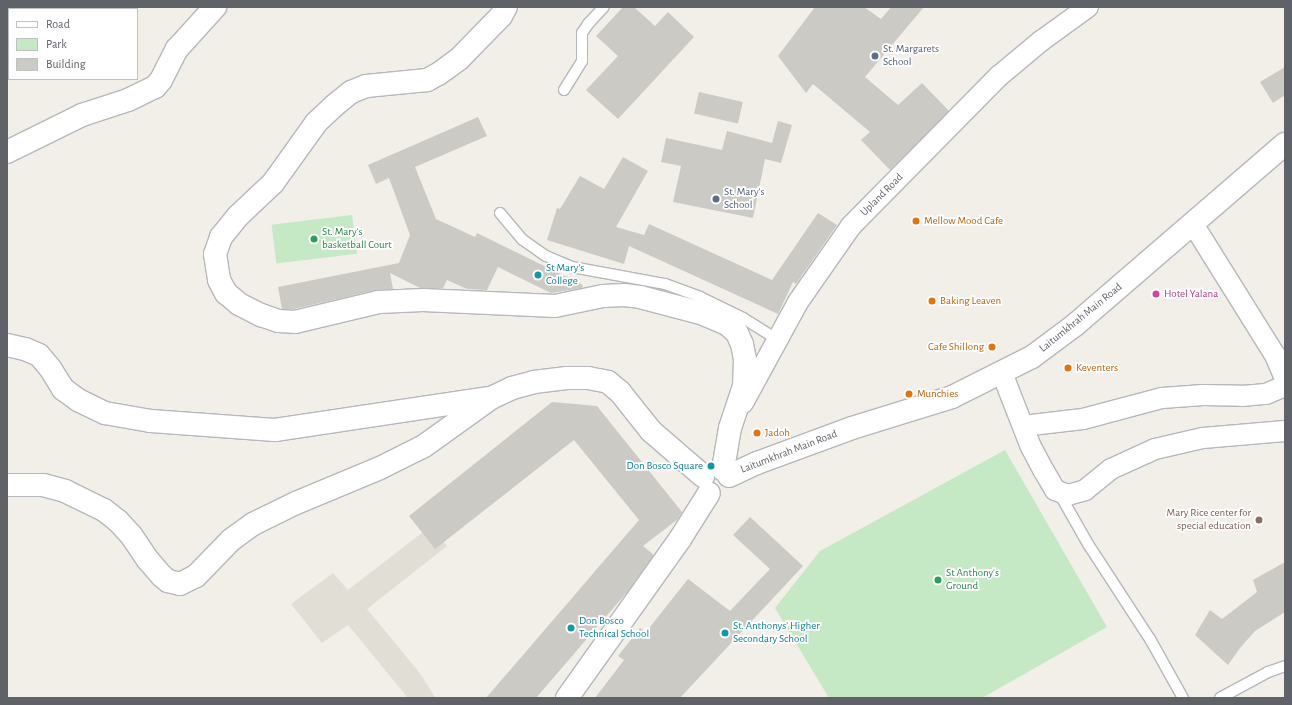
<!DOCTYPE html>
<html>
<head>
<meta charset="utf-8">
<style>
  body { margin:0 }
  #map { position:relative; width:1292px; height:705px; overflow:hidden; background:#f1efe8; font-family:"Alegreya Sans",sans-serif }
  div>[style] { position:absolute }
  .education>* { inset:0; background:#e1ded6 }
  .green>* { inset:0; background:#c5e8c5; transform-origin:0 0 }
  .building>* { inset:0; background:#cccac5; transform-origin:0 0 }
  .roads { filter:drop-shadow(1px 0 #b5b8bc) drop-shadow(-1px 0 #b5b8bc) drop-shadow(0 1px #b5b8bc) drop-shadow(0 -1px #b5b8bc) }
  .lane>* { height:10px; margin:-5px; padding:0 5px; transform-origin:5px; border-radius:5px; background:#fff }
  .street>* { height:20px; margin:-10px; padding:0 10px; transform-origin:10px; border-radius:10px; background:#fff }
  .secondary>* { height:22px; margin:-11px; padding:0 11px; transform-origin:11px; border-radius:11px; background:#fff }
  .dots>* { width:11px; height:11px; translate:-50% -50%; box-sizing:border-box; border:2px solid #fff; border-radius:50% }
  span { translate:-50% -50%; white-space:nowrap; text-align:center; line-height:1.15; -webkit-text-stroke:3.5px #fff; paint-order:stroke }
  .service-label { font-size:11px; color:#4e5e75 }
  .left { translate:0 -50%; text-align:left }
  .street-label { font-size:11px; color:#5f6368 }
  .food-label { font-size:11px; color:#c56008 }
  .right { translate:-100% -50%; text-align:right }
  .leisure-label { font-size:11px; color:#27864d }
  .culture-label { font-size:11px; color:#0d838f }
  .hotel-label { font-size:11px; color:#b23c85 }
  .education-label { font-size:11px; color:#785e54 }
  .frame { position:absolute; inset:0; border:8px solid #5f6368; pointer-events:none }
  .legend { position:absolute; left:8px; top:8px; width:130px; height:72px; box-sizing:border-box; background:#fff; border:1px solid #bfc1c3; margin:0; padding:5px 7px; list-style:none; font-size:12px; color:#5f6368 }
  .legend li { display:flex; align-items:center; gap:8px; height:20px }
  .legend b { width:20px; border:1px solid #bfc1c3 }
</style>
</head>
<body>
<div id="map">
  <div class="education">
    <div style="clip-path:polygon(435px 531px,447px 546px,367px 609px,419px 672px,435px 697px,408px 698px,348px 625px,322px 643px,291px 604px,333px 573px,348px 590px,423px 532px)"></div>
  </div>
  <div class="green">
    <div style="left:352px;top:215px;width:39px;height:81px;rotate:83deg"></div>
    <div style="clip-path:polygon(1005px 450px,1107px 627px,982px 698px,829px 698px,775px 608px,820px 551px)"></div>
  </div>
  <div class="building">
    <div style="clip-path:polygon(623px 7px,634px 7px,655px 26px,668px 12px,694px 37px,618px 119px,586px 90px,618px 56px,596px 36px)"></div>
    <div style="clip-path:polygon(815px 7px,864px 7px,881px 19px,891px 7px,924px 7px,865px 77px,898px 105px,922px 83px,949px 111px,890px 170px,861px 140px,870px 132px,813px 84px,806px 93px,778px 56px)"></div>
    <div style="clip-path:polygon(1285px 67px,1285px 95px,1273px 103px,1260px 82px)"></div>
    <div style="left:699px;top:92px;width:45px;height:22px;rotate:13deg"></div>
    <div style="clip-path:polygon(478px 117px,487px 136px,415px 167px,436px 219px,475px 237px,477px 233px,583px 285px,582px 288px,551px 293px,498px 267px,487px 290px,467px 289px,447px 280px,443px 288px,420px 288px,390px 273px,393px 289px,376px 290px,294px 309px,282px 309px,278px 287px,399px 263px,410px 235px,389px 178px,376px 184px,368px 165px)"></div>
    <div style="clip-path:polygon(778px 121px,792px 125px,781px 163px,765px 159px,753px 218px,673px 202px,681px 166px,661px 162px,666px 138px,722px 150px,727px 131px,772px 143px)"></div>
    <div style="clip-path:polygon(623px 157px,648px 171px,616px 227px,644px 235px,649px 224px,772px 280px,818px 213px,837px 225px,796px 284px,793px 282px,778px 314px,629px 246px,624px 264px,547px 240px,557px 208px,560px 209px,580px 176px,604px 189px)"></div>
    <div style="clip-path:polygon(552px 402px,597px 406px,682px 512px,678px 519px,643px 546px,654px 555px,628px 591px,536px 698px,486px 698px,639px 520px,574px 440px,435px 549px,409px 516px)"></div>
    <div style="clip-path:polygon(750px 517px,803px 566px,680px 698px,595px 698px,624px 660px,618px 656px,640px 628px,646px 632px,688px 579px,730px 611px,770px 569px,733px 535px)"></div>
    <div style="clip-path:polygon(1285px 562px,1285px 612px,1255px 631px,1240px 648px,1228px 665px,1195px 635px,1210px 610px,1222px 619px,1257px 592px,1253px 580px)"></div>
  </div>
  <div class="roads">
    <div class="lane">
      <div style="left:564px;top:90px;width:34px;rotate:-58deg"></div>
      <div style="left:582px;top:61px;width:28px;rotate:-90deg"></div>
      <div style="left:582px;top:33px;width:11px;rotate:-56deg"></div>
      <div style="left:588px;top:24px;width:23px;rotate:-47deg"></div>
      <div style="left:500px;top:213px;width:35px;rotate:50deg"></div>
      <div style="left:523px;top:240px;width:28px;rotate:35deg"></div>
      <div style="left:546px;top:256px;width:28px;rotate:23deg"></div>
      <div style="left:572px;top:267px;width:95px;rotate:10.4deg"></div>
      <div style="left:665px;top:284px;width:37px;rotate:20deg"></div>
      <div style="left:700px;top:297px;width:48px;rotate:26deg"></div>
      <div style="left:743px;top:318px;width:40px;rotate:32deg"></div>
      <div style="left:1059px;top:493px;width:59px;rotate:60.4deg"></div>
      <div style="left:1088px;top:544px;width:113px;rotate:56.9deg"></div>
      <div style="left:1150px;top:639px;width:68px;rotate:60.8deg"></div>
      <div style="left:1220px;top:698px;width:55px;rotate:-28.4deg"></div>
      <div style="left:1268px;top:672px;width:18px;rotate:-19deg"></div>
    </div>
    <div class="street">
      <div style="left:1193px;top:224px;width:155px;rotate:58deg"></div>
      <div style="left:1275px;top:355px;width:25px;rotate:67deg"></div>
      <div style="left:1002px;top:373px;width:77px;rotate:68.7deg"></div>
      <div style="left:1030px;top:445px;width:30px;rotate:62deg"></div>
      <div style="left:1044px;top:471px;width:22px;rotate:60deg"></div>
      <div style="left:1055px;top:490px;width:14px;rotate:21deg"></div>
      <div style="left:1068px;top:495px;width:18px;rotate:-16deg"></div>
      <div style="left:1085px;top:490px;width:33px;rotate:-39deg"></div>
      <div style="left:1111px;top:469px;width:48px;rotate:-24.4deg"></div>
      <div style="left:1155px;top:449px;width:49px;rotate:-12.9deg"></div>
      <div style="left:1203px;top:438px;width:82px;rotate:-4.9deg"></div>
      <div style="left:743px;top:403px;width:115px;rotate:-61.4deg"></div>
      <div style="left:798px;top:302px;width:93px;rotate:-55.1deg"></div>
      <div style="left:851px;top:226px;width:211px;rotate:-45.4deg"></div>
      <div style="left:999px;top:76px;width:55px;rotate:-39.8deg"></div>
      <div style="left:1041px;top:41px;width:58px;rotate:-35.9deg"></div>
      <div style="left:1023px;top:426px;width:60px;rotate:-6.7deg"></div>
      <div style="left:1083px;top:419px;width:82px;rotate:-14.9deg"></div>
      <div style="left:1162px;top:398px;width:41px;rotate:-4.2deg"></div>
      <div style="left:1203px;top:395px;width:39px;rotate:1deg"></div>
      <div style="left:1242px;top:396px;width:24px;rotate:-5deg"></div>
      <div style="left:1266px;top:394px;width:21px;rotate:-23deg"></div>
    </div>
    <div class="secondary">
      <div style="left:506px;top:7px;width:10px;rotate:119deg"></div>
      <div style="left:501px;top:16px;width:60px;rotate:134.3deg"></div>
      <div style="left:459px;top:59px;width:26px;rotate:144deg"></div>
      <div style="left:438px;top:74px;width:13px;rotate:151deg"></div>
      <div style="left:427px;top:80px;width:61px;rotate:174.4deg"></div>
      <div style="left:366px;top:86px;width:16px;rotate:158deg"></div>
      <div style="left:351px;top:92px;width:21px;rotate:141deg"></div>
      <div style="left:335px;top:105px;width:26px;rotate:137deg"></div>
      <div style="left:316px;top:123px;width:74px;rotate:125.6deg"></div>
      <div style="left:273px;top:183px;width:48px;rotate:136.7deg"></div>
      <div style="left:238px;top:216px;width:27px;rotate:129deg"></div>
      <div style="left:221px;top:237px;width:18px;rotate:109deg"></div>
      <div style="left:215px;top:254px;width:26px;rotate:81deg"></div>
      <div style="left:219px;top:280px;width:15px;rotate:62deg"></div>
      <div style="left:226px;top:293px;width:17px;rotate:40deg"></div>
      <div style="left:239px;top:304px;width:25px;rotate:27deg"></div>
      <div style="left:261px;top:315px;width:18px;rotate:19deg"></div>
      <div style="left:278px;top:321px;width:17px;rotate:3deg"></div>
      <div style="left:295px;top:322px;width:86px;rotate:-13.4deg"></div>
      <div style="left:379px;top:302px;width:44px;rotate:-2.6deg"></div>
      <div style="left:423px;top:300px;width:132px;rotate:2.6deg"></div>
      <div style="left:555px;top:306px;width:49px;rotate:-11.8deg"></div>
      <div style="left:603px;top:296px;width:21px;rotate:-3deg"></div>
      <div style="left:624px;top:295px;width:16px;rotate:7deg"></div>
      <div style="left:640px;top:297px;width:63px;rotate:14.7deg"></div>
      <div style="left:701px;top:313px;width:28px;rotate:23deg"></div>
      <div style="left:727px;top:324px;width:13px;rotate:42deg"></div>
      <div style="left:737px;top:333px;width:12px;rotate:66deg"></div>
      <div style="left:742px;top:344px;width:15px;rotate:79deg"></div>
      <div style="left:745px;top:359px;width:27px;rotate:92deg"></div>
      <div style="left:744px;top:386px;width:44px;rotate:108.4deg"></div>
      <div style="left:730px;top:428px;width:42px;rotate:99.7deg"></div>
      <div style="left:7px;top:152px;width:84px;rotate:-26.3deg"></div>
      <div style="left:82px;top:115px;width:48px;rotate:-18.1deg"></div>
      <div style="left:128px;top:100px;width:30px;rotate:-26deg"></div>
      <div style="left:155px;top:87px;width:9px;rotate:-49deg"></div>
      <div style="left:161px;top:80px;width:35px;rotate:-63deg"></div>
      <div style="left:177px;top:49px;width:57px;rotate:-47.9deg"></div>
      <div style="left:7px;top:345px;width:18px;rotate:13deg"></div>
      <div style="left:25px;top:349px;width:15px;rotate:23deg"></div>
      <div style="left:39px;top:355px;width:17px;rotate:50deg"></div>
      <div style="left:50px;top:368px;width:25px;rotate:58deg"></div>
      <div style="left:63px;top:389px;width:19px;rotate:36deg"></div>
      <div style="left:78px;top:400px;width:30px;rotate:26deg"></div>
      <div style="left:105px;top:413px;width:47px;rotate:9.9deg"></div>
      <div style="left:151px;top:421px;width:124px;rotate:4.2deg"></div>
      <div style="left:275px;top:430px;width:215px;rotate:-8.5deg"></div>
      <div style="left:729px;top:476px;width:31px;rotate:-25deg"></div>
      <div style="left:757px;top:463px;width:101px;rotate:-20.2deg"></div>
      <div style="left:852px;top:428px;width:105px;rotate:-17.2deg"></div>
      <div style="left:952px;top:397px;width:89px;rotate:-26.6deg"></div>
      <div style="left:1032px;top:357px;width:54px;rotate:-36.7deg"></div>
      <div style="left:1075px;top:325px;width:277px;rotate:-40.8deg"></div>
      <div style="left:7px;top:485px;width:36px"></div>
      <div style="left:43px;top:485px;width:23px;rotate:15deg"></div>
      <div style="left:65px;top:491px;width:43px;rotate:26deg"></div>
      <div style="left:104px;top:510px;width:18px;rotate:38deg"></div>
      <div style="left:118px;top:521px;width:19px;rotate:47deg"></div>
      <div style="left:131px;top:535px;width:30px;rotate:56deg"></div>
      <div style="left:148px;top:560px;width:21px;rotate:49deg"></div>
      <div style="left:162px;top:576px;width:8px;rotate:40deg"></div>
      <div style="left:168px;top:581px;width:12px;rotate:14deg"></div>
      <div style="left:180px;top:584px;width:18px;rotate:-27deg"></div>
      <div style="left:196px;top:576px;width:50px;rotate:-45.8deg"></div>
      <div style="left:231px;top:540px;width:27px;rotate:-36deg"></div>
      <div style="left:253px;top:524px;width:48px;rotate:-26deg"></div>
      <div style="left:296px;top:503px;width:91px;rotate:-22.6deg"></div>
      <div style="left:380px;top:468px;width:49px;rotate:-26.6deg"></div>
      <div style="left:424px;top:446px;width:82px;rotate:-35.6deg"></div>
      <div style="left:491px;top:398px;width:23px;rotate:-25deg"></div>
      <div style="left:512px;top:388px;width:23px;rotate:-15deg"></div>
      <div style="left:534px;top:382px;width:33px;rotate:-7deg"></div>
      <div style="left:567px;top:378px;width:21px"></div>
      <div style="left:588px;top:378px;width:20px;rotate:11deg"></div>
      <div style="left:608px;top:382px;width:16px;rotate:40deg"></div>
      <div style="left:620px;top:392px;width:50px;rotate:51.5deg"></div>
      <div style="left:651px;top:431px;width:69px;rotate:40.9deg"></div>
      <div style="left:567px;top:698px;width:195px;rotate:-54.6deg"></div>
      <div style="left:680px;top:539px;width:54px;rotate:-57.8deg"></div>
    </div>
  </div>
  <div class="dots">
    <div style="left:875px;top:56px;background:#5c6f8a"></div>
    <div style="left:716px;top:199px;background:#5c6f8a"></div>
    <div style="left:916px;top:221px;background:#e8710a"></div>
    <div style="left:314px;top:239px;background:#2e9e5b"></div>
    <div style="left:538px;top:275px;background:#0f9aa8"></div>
    <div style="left:1156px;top:294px;background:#d1479c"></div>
    <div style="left:932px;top:301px;background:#e8710a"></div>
    <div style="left:992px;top:347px;background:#e8710a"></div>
    <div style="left:1068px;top:368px;background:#e8710a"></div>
    <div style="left:909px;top:394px;background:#e8710a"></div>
    <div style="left:757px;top:433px;background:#e8710a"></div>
    <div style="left:711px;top:466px;background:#0f9aa8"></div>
    <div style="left:1259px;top:520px;background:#8d6e63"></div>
    <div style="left:938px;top:580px;background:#2e9e5b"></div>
    <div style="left:571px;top:628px;background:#0f9aa8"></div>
    <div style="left:725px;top:633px;background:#0f9aa8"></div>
  </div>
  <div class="service-label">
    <span class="left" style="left:883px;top:56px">St. Margarets<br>School</span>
    <span class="left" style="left:724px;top:199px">St. Mary's<br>School</span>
  </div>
  <div class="street-label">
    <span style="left:882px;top:195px;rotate:-45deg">Upland Road</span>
    <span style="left:1081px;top:318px;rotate:-39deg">Laitumkhrah Main Road</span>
    <span style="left:789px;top:452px;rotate:-21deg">Laitumkhrah Main Road</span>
  </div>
  <div class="food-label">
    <span class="left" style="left:924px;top:221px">Mellow Mood Cafe</span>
    <span class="left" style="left:940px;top:301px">Baking Leaven</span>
    <span class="right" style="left:984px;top:347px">Cafe Shillong</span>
    <span class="left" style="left:1076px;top:368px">Keventers</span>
    <span class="left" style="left:917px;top:394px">Munchies</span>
    <span class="left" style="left:765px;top:433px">Jadoh</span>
  </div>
  <div class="leisure-label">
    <span class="left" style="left:322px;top:239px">St. Mary's<br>basketball Court</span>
    <span class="left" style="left:946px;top:580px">St Anthony's<br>Ground</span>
  </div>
  <div class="culture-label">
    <span class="left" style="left:546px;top:275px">St Mary's<br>College</span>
    <span class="right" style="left:703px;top:466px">Don Bosco Square</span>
    <span class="left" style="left:579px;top:628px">Don Bosco<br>Technical School</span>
    <span class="left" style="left:733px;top:633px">St. Anthonys' Higher<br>Secondary School</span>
  </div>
  <div class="hotel-label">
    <span class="left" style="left:1164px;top:294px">Hotel Yalana</span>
  </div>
  <div class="education-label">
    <span class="right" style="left:1251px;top:520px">Mary Rice center for<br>special education</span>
  </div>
  <div class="frame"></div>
  <ul class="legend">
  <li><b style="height:5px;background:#fff"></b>Road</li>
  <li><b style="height:11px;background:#c5e8c5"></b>Park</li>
  <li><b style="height:11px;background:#cccac5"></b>Building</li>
  </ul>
</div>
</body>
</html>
